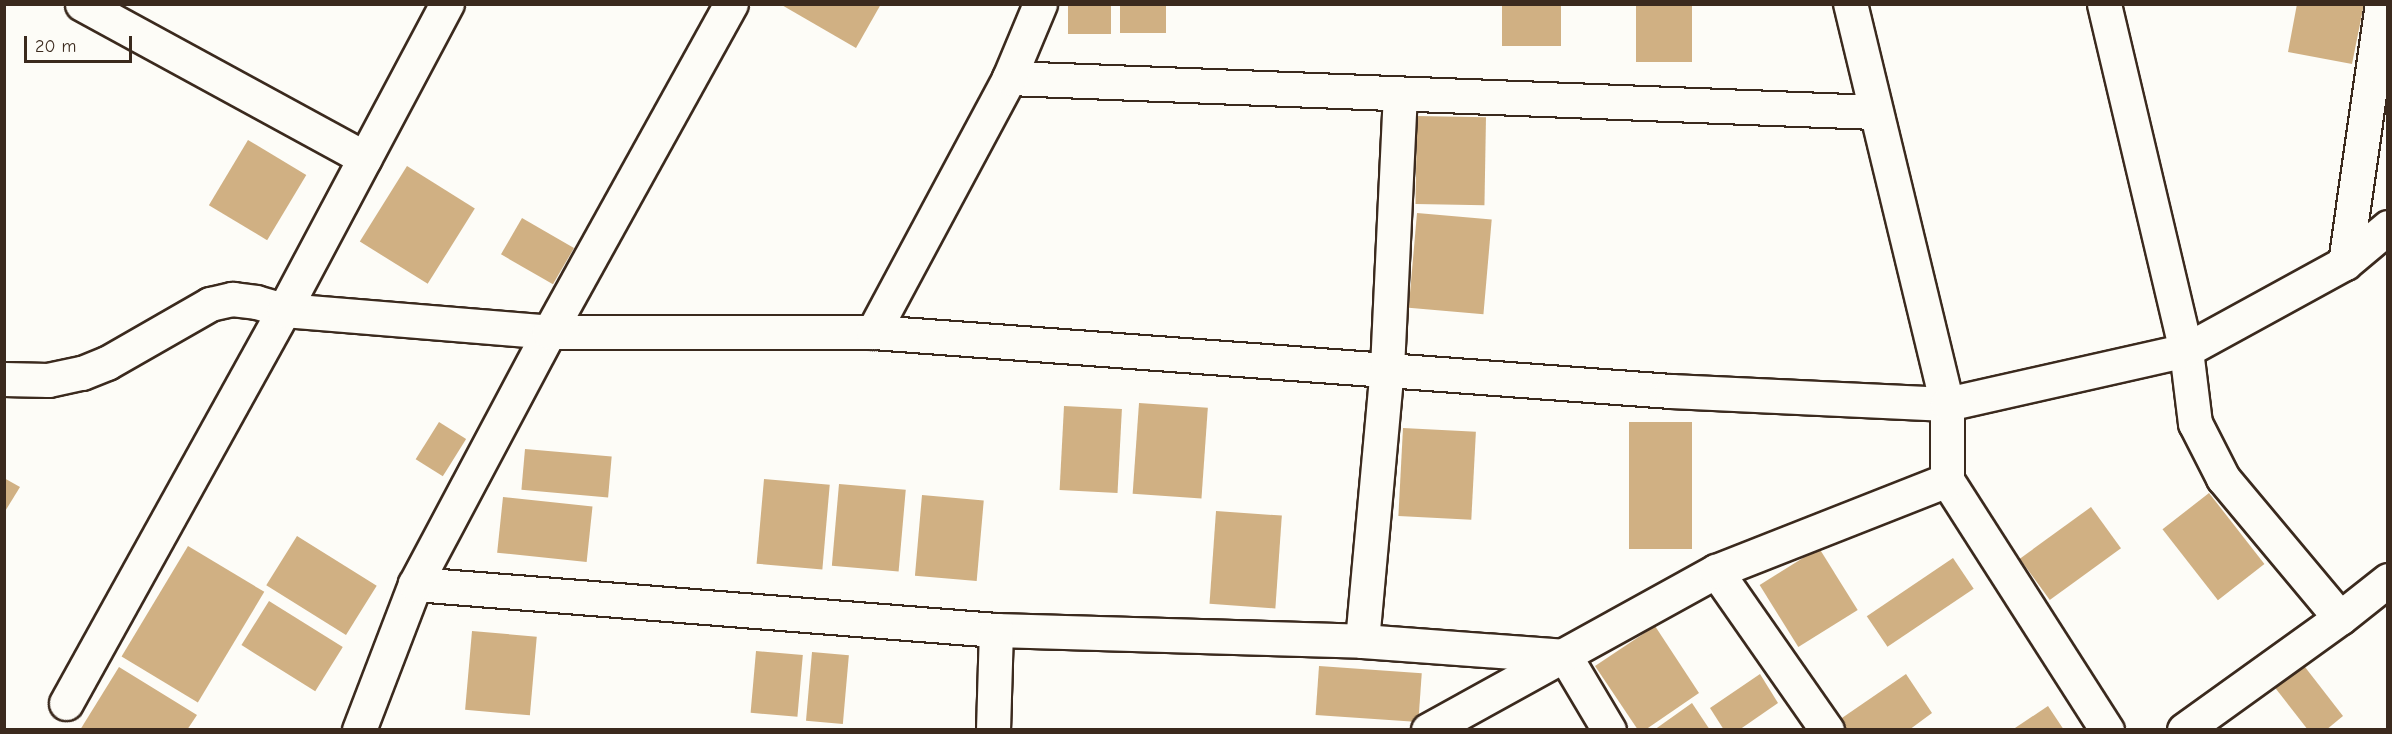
<!DOCTYPE html>
<html>
<head>
<meta charset="utf-8">
<style>
  body { margin:0 }
  #map { position:relative; width:2392px; height:734px; overflow:hidden; background:#fdfcf7; font-family:"Comic Neue",sans-serif }
  div>[style] { position:absolute }
  .building>* { inset:0; background:#d0b083; transform-origin:0 0 }
  .roads { filter:drop-shadow(2px 0 #3b2a1e) drop-shadow(-2px 0 #3b2a1e) drop-shadow(0 2px #3b2a1e) drop-shadow(0 -2px #3b2a1e) }
  .minor>* { height:33px; margin:-16.5px; padding:0 16.5px; transform-origin:16.5px; border-radius:16.5px; background:#fdfcf7 }
  span { translate:-50% -50%; white-space:nowrap; text-align:center; line-height:1.15; -webkit-text-stroke:4.5px #fdfcf7; paint-order:stroke }
  .frame { position:absolute; inset:0; border:6px solid #3b2a1e; pointer-events:none }
  .scale { position:absolute; left:24px; top:36px; width:108px; height:27px; box-sizing:border-box; border:3px solid #3b2a1e; border-top:0; padding-left:8px; font-size:18px; line-height:21px; white-space:nowrap; color:#3b2a1e; -webkit-text-stroke:4px #fdfcf7; paint-order:stroke }
</style>
</head>
<body>
<div id="map">
  <div class="building">
    <div style="clip-path:polygon(780px 4px,881px 4px,856px 48px)"></div>
    <div style="left:1068px;top:4px;width:43px;height:30px"></div>
    <div style="left:1120px;top:4px;width:46px;height:29px"></div>
    <div style="left:1502px;top:4px;width:59px;height:42px"></div>
    <div style="left:1636px;top:4px;width:56px;height:58px"></div>
    <div style="clip-path:polygon(2297px 4px,2364px 4px,2352px 64px,2288px 52px)"></div>
    <div style="left:1417px;top:116px;width:69px;height:88px;rotate:1deg"></div>
    <div style="left:248px;top:140px;width:68px;height:76px;rotate:31deg"></div>
    <div style="left:407px;top:166px;width:80px;height:89px;rotate:32deg"></div>
    <div style="left:1417px;top:213px;width:75px;height:95px;rotate:5deg"></div>
    <div style="left:522px;top:218px;width:60px;height:42px;rotate:30deg"></div>
    <div style="left:1139px;top:403px;width:69px;height:91px;rotate:4deg"></div>
    <div style="left:1064px;top:406px;width:58px;height:84px;rotate:3deg"></div>
    <div style="left:439px;top:422px;width:32px;height:44px;rotate:32deg"></div>
    <div style="left:1692px;top:422px;width:127px;height:63px;rotate:90deg"></div>
    <div style="left:1403px;top:428px;width:73px;height:88px;rotate:3deg"></div>
    <div style="left:525px;top:449px;width:87px;height:41px;rotate:5deg"></div>
    <div style="clip-path:polygon(4px 478px,20px 487px,4px 513px)"></div>
    <div style="left:764px;top:479px;width:66px;height:85px;rotate:5deg"></div>
    <div style="left:839px;top:484px;width:67px;height:82px;rotate:5deg"></div>
    <div style="left:2209px;top:493px;width:90px;height:59px;rotate:52deg"></div>
    <div style="left:922px;top:495px;width:62px;height:81px;rotate:5deg"></div>
    <div style="left:503px;top:497px;width:90px;height:56px;rotate:6deg"></div>
    <div style="left:2091px;top:507px;width:51px;height:88px;rotate:54deg"></div>
    <div style="left:1216px;top:511px;width:66px;height:93px;rotate:4deg"></div>
    <div style="left:297px;top:536px;width:94px;height:58px;rotate:32deg"></div>
    <div style="left:188px;top:546px;width:89px;height:129px;rotate:31deg"></div>
    <div style="left:1819px;top:548px;width:73px;height:70px;rotate:58deg"></div>
    <div style="left:1953px;top:558px;width:37px;height:104px;rotate:56deg"></div>
    <div style="left:269px;top:601px;width:87px;height:52px;rotate:32deg"></div>
    <div style="clip-path:polygon(1655px 626px,1699px 693px,1645px 730px,1638px 730px,1595px 666px)"></div>
    <div style="left:472px;top:631px;width:65px;height:79px;rotate:5deg"></div>
    <div style="left:756px;top:651px;width:47px;height:62px;rotate:5deg"></div>
    <div style="left:812px;top:652px;width:37px;height:69px;rotate:5deg"></div>
    <div style="clip-path:polygon(2298px 658px,2343px 716px,2326px 730px,2308px 730px,2269px 680px)"></div>
    <div style="left:1319px;top:666px;width:103px;height:49px;rotate:4deg"></div>
    <div style="clip-path:polygon(119px 667px,197px 715px,187px 730px,80px 730px)"></div>
    <div style="clip-path:polygon(1760px 674px,1778px 703px,1739px 730px,1724px 730px,1710px 708px)"></div>
    <div style="clip-path:polygon(1906px 674px,1932px 713px,1909px 730px,1846px 730px,1839px 720px)"></div>
    <div style="clip-path:polygon(1692px 703px,1710px 730px,1654px 730px)"></div>
    <div style="clip-path:polygon(2048px 706px,2064px 730px,2012px 730px)"></div>
  </div>
  <div class="roads">
    <div class="minor">
      <div style="left:82px;top:4px;width:322px;rotate:28.6deg"></div>
      <div style="left:2104px;top:4px;width:356px;rotate:76.7deg"></div>
      <div style="left:2186px;top:350px;width:74px;rotate:83deg"></div>
      <div style="left:2195px;top:423px;width:62px;rotate:63deg"></div>
      <div style="left:2223px;top:478px;width:182px;rotate:50.1deg"></div>
      <div style="left:1009px;top:78px;width:866px;rotate:2.25deg"></div>
      <div style="left:2345px;top:263px;width:262px;rotate:-81.9deg"></div>
      <div style="left:873px;top:332px;width:288px;rotate:-61.8deg"></div>
      <div style="left:1009px;top:78px;width:80px;rotate:-67.3deg"></div>
      <div style="left:4px;top:379px;width:44px;rotate:1.3deg"></div>
      <div style="left:48px;top:380px;width:35px;rotate:-12deg"></div>
      <div style="left:82px;top:373px;width:27px;rotate:-22deg"></div>
      <div style="left:107px;top:363px;width:119px;rotate:-29.8deg"></div>
      <div style="left:210px;top:304px;width:23px;rotate:-13deg"></div>
      <div style="left:232px;top:299px;width:24px;rotate:7deg"></div>
      <div style="left:256px;top:302px;width:29px;rotate:16deg"></div>
      <div style="left:284px;top:310px;width:266px;rotate:4.7deg"></div>
      <div style="left:549px;top:332px;width:324px"></div>
      <div style="left:873px;top:332px;width:800px;rotate:4.23deg"></div>
      <div style="left:1671px;top:391px;width:276px;rotate:2.7deg"></div>
      <div style="left:1947px;top:404px;width:412px;rotate:-103.6deg"></div>
      <div style="left:1947px;top:480px;width:297px;rotate:57.4deg"></div>
      <div style="left:1716px;top:571px;width:194px;rotate:55.1deg"></div>
      <div style="left:415px;top:584px;width:583px;rotate:4.53deg"></div>
      <div style="left:996px;top:630px;width:366px;rotate:1.7deg"></div>
      <div style="left:1362px;top:641px;width:204px;rotate:4.2deg"></div>
      <div style="left:1565px;top:656px;width:86px;rotate:59.3deg"></div>
      <div style="left:1362px;top:641px;width:274px;rotate:-84.8deg"></div>
      <div style="left:1387px;top:368px;width:272px;rotate:-87.3deg"></div>
      <div style="left:66px;top:703px;width:449px;rotate:-61deg"></div>
      <div style="left:284px;top:310px;width:347px;rotate:-62deg"></div>
      <div style="left:359px;top:730px;width:156px;rotate:-69deg"></div>
      <div style="left:415px;top:584px;width:285px;rotate:-62deg"></div>
      <div style="left:549px;top:332px;width:375px;rotate:-61deg"></div>
      <div style="left:993px;top:730px;width:100px;rotate:-88.3deg"></div>
      <div style="left:1428px;top:730px;width:329px;rotate:-28.9deg"></div>
      <div style="left:1716px;top:571px;width:248px;rotate:-21.5deg"></div>
      <div style="left:1947px;top:480px;width:76px;rotate:-90deg"></div>
      <div style="left:1947px;top:404px;width:245px;rotate:-12.7deg"></div>
      <div style="left:2186px;top:350px;width:181px;rotate:-28.7deg"></div>
      <div style="left:2345px;top:263px;width:56px;rotate:-39.9deg"></div>
      <div style="left:2184px;top:730px;width:192px;rotate:-35.7deg"></div>
      <div style="left:2340px;top:618px;width:61px;rotate:-38.4deg"></div>
    </div>
  </div>
  <div class="frame"></div>
  <div class="scale">20 m</div>
</div>
</body>
</html>
